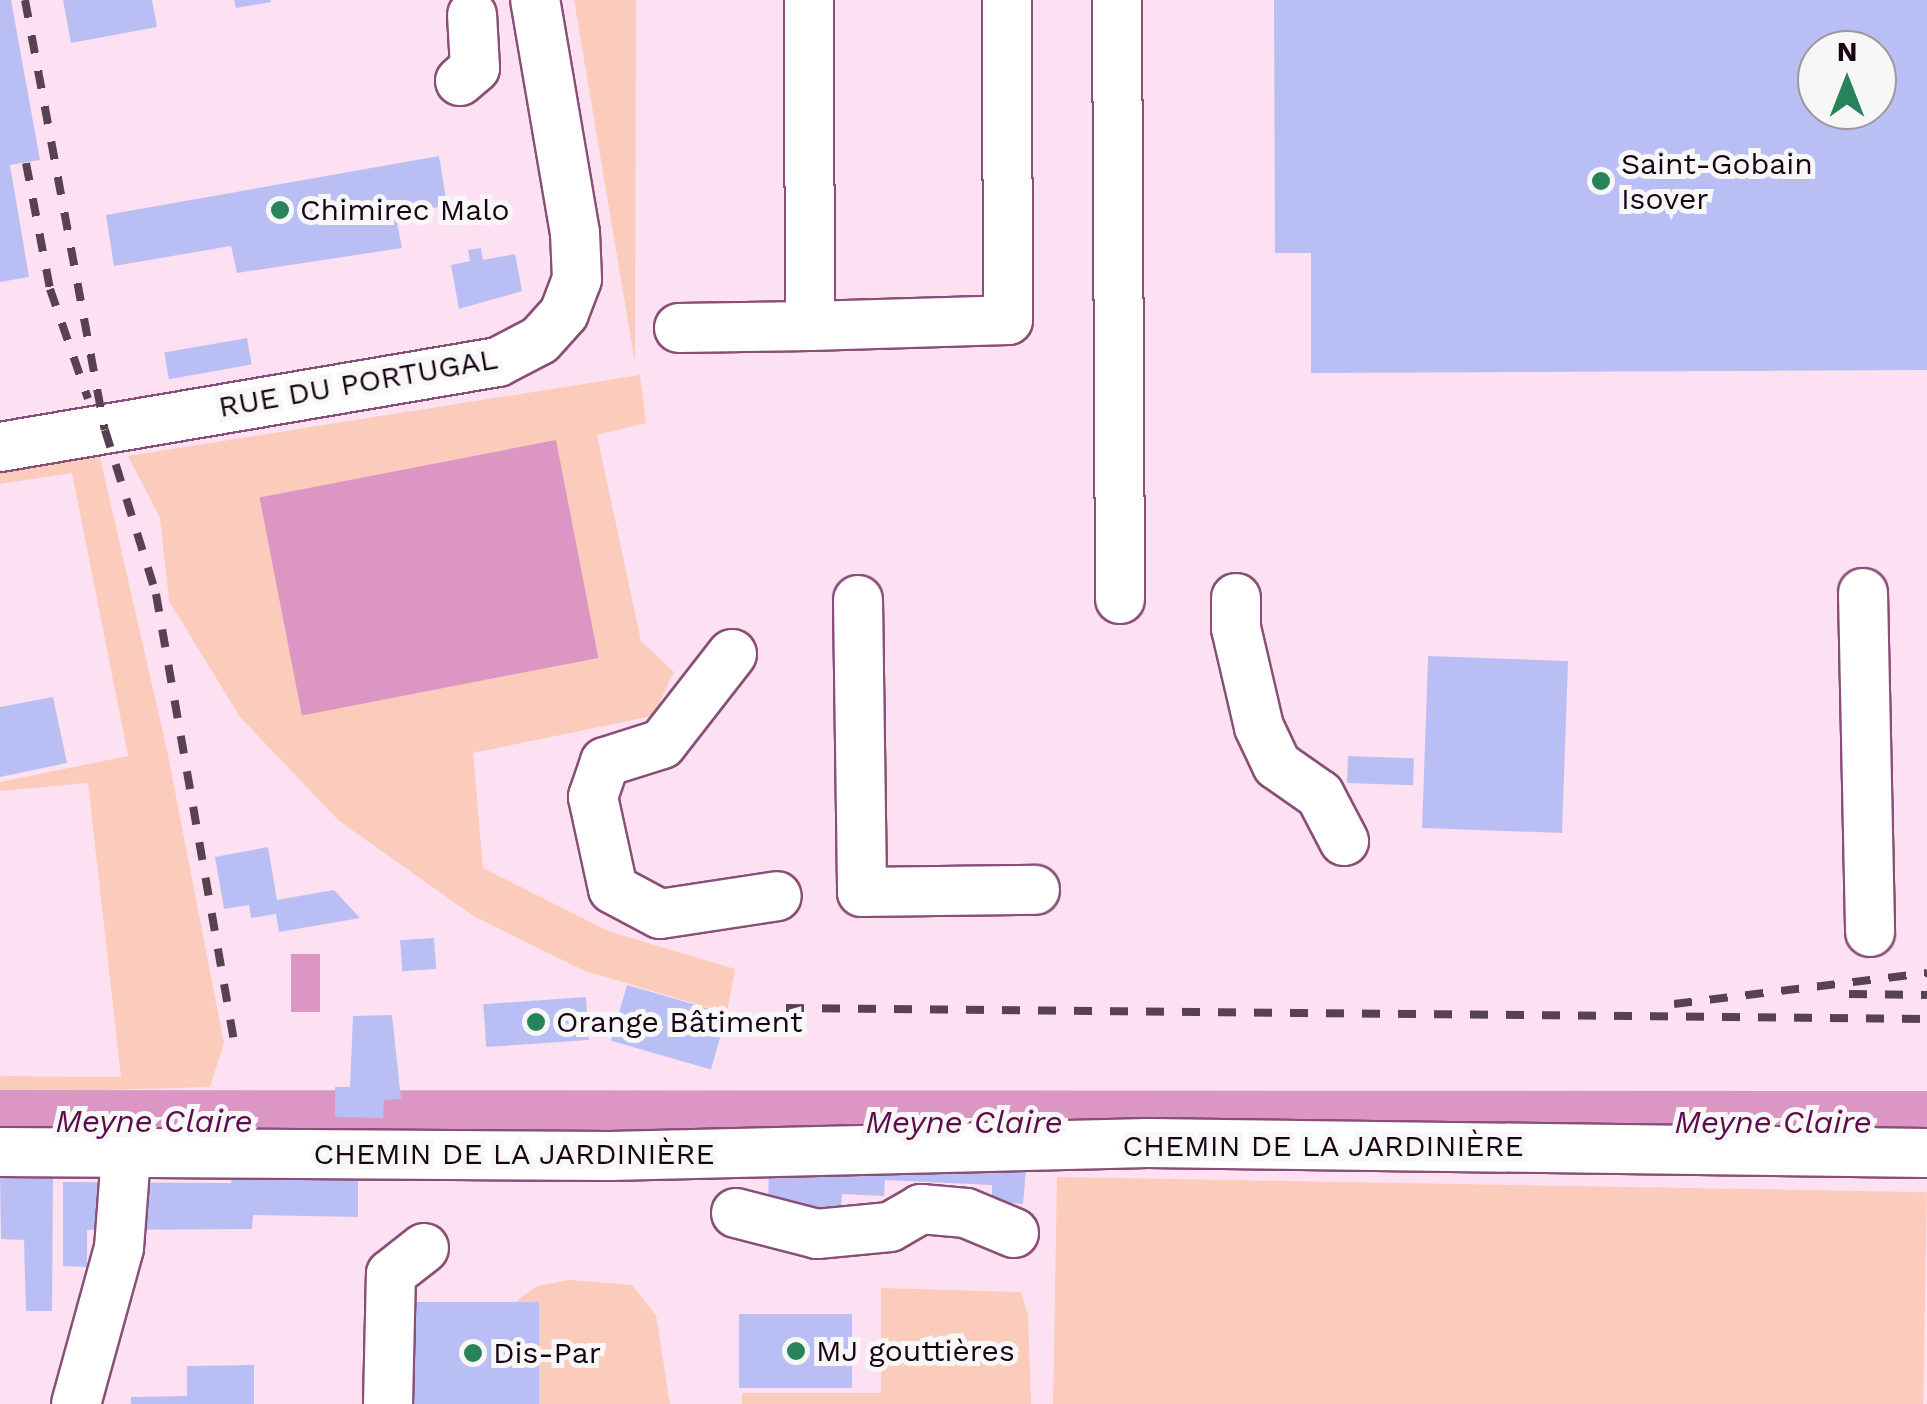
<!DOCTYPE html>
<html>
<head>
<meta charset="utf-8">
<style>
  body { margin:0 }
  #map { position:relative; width:1927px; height:1404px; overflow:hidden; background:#fde1f2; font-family:"Work Sans",sans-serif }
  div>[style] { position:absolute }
  .green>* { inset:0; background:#fbccbb; transform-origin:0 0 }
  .water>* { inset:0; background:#dc96c4; transform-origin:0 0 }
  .river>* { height:62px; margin:-31px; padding:0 31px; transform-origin:31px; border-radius:31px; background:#dc96c4 }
  .building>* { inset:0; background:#b9bff4; transform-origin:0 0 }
  .roads { filter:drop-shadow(2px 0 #894f77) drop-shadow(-2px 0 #894f77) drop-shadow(0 2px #894f77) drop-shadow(0 -2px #894f77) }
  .minor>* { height:48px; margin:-24px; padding:0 24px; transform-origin:24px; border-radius:24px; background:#fff }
  .rail>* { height:8px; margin-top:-4px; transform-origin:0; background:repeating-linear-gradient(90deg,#584151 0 18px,transparent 0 36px) }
  .dots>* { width:28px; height:28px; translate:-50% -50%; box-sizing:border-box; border:5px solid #f7f7f7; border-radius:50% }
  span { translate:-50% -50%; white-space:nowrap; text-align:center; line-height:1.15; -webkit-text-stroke:10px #f7f7f7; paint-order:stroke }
  .poi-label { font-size:30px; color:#190413 }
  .left { translate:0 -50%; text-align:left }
  .street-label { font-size:30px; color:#190413 }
  .water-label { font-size:32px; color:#5e0b4b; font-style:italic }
  .north { position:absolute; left:1797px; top:30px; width:100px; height:100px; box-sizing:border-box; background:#f7f7f7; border:2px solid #9e969c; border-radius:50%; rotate:0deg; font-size:28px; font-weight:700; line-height:40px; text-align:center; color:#190413 }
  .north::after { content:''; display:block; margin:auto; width:35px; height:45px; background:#27845a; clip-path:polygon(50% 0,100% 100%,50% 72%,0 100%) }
</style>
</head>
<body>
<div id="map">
  <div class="green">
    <div style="clip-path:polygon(574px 0,636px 0,635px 363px)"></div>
    <div style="clip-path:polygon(640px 375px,646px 423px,597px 435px,641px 641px,674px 672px,653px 716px,473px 753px,483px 868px,608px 931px,735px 969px,727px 1013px,585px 971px,475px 917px,339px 821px,240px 717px,169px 601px,160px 518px,128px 456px)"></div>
    <div style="clip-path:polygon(99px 453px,167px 750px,224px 1043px,210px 1087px,0 1093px,0 1076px,121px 1077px,88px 783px,0 791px,0 782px,128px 756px,72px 473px,0 484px,0 473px)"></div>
    <div style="left:1057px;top:1177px;width:870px;height:227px;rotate:1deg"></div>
    <div style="clip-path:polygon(569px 1280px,632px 1285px,656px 1315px,670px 1404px,538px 1404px,539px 1303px,515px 1302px,537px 1286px)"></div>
    <div style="clip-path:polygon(881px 1288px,1021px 1292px,1028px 1315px,1031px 1404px,742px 1404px,742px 1393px,881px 1393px)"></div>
  </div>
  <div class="water">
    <div style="left:556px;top:440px;width:222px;height:302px;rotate:79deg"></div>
    <div style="left:291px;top:954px;width:29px;height:58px"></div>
  </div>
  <div class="river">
    <div style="left:0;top:1121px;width:1927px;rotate:0.03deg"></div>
  </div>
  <div class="building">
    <div style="clip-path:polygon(0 0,11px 0,40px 160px,10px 165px,29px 277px,0 282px)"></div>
    <div style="clip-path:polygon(63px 0,152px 0,157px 27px,71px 43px)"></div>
    <div style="clip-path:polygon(234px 0,270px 0,271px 2px,236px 8px)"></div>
    <div style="clip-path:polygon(evenodd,1274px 0,1927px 0,1927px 370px,1311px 373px,1311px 253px,1275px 253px,1274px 0,1817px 50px,1877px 50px,1877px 110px,1817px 110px,1817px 50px)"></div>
    <div style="clip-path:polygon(439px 156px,447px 205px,396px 217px,402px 248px,237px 273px,231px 246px,114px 266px,106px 215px)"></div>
    <div style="clip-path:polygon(481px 248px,483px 260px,515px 254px,522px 291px,459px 309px,451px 265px,470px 261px,468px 250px)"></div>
    <div style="left:247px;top:338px;width:27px;height:84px;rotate:80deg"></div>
    <div style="left:1568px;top:661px;width:172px;height:140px;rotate:92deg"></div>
    <div style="clip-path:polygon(53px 697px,67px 763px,0 777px,0 707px)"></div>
    <div style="left:1348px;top:756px;width:66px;height:27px;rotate:2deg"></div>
    <div style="clip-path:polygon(268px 847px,277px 900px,334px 890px,360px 918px,279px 932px,276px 914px,251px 918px,249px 905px,224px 909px,215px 857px)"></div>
    <div style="left:434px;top:938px;width:31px;height:34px;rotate:86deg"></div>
    <div style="left:627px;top:985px;width:104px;height:58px;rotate:16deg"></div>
    <div style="left:586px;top:997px;width:43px;height:103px;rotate:86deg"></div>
    <div style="clip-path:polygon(392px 1015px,401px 1099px,384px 1100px,383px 1118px,335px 1117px,335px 1087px,350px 1087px,353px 1016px)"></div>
    <div style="clip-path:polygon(1027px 1157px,1023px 1204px,992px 1201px,992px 1185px,885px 1180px,884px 1196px,842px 1194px,841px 1210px,768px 1208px,769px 1160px)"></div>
    <div style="clip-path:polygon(0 1174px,53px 1174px,52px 1311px,26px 1311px,24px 1240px,1px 1239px)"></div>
    <div style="clip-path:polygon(232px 1176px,358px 1176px,358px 1217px,253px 1215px,252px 1229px,87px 1230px,87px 1267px,63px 1266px,63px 1182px,231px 1183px)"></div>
    <div style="left:407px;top:1302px;width:132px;height:102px"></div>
    <div style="left:739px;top:1314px;width:113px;height:74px"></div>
    <div style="clip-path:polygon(254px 1365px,254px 1404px,131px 1404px,131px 1397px,187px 1396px,187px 1366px)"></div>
  </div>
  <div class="roads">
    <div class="minor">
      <div style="left:1117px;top:0;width:599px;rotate:89.71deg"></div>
      <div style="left:460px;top:81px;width:20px;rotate:-41deg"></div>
      <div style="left:475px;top:68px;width:53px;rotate:-93.2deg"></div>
      <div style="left:810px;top:326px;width:198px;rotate:-1.7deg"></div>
      <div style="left:1008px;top:320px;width:320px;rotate:-90.2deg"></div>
      <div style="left:679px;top:328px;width:131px;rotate:-0.9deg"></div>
      <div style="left:810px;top:326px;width:326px;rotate:-90.2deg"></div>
      <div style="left:0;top:447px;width:505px;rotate:-9.69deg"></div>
      <div style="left:498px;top:362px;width:47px;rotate:-27.6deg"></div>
      <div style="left:540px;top:340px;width:36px;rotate:-48deg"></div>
      <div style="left:564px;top:313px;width:36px;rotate:-69deg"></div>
      <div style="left:577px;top:279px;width:46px;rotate:-92.5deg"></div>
      <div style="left:575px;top:233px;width:236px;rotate:-99.7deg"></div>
      <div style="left:1863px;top:593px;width:339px;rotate:88.8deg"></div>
      <div style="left:1236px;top:598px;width:30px;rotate:90deg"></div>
      <div style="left:1236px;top:628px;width:102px;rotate:76.9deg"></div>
      <div style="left:1259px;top:727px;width:42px;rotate:64.7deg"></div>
      <div style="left:1277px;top:765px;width:52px;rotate:34.9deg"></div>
      <div style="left:1320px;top:795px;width:52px;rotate:62.4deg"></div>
      <div style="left:858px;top:600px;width:292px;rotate:89.2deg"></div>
      <div style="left:862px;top:892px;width:173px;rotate:-0.7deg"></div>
      <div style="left:732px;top:654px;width:114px;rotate:127.9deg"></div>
      <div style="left:662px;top:744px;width:60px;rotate:162.5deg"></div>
      <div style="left:605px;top:762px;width:37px;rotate:109deg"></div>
      <div style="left:593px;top:797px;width:94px;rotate:77.7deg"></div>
      <div style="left:613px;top:889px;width:53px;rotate:28deg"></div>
      <div style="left:660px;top:914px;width:118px;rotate:-8.7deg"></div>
      <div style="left:0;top:1152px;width:610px;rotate:0.38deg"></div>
      <div style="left:610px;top:1156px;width:538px;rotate:-1.38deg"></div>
      <div style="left:1148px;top:1143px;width:779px;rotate:0.74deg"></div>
      <div style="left:736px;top:1213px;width:84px;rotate:14.5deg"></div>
      <div style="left:817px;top:1234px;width:73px;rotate:-5.5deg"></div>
      <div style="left:890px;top:1227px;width:36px;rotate:-30deg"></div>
      <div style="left:921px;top:1209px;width:45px;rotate:5.1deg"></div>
      <div style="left:966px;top:1213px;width:52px;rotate:22.6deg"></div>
      <div style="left:76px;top:1404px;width:162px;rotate:-74.6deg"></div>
      <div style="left:119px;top:1248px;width:94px;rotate:-85.7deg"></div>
      <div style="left:388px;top:1404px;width:130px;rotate:-88.7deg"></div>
      <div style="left:391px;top:1274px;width:42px;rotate:-38.2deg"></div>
    </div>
  </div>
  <div class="rail">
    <div style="left:25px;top:0;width:437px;rotate:79.5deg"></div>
    <div style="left:105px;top:430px;width:172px;rotate:72.7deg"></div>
    <div style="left:156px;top:594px;width:459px;rotate:80.1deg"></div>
    <div style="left:26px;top:163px;width:128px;rotate:79.2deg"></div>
    <div style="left:50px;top:289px;width:116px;rotate:70.9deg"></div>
    <div style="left:1849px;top:994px;width:78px;rotate:0.7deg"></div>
    <div style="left:1674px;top:1004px;width:255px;rotate:-7deg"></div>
    <div style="left:786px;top:1008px;width:1141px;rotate:0.55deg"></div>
  </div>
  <div class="dots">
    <div style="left:1601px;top:181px;background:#27845a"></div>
    <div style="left:280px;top:210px;background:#27845a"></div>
    <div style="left:536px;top:1022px;background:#27845a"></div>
    <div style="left:796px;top:1351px;background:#27845a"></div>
    <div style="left:473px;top:1353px;background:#27845a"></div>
  </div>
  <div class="poi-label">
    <span class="left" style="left:1621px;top:181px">Saint-Gobain<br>Isover</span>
    <span class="left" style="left:300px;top:210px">Chimirec Malo</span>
    <span class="left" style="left:556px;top:1022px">Orange Bâtiment</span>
    <span class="left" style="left:816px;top:1351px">MJ gouttières</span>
    <span class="left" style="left:493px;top:1353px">Dis-Par</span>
  </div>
  <div class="street-label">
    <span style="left:358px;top:383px;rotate:-10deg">RUE DU PORTUGAL</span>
    <span style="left:1323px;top:1146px">CHEMIN DE LA JARDINIÈRE</span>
    <span style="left:514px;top:1154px">CHEMIN DE LA JARDINIÈRE</span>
  </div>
  <div class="water-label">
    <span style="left:154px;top:1121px">Meyne Claire</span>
    <span style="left:964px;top:1122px">Meyne Claire</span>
    <span style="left:1773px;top:1122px">Meyne Claire</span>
  </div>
  <div class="north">N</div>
</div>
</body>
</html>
